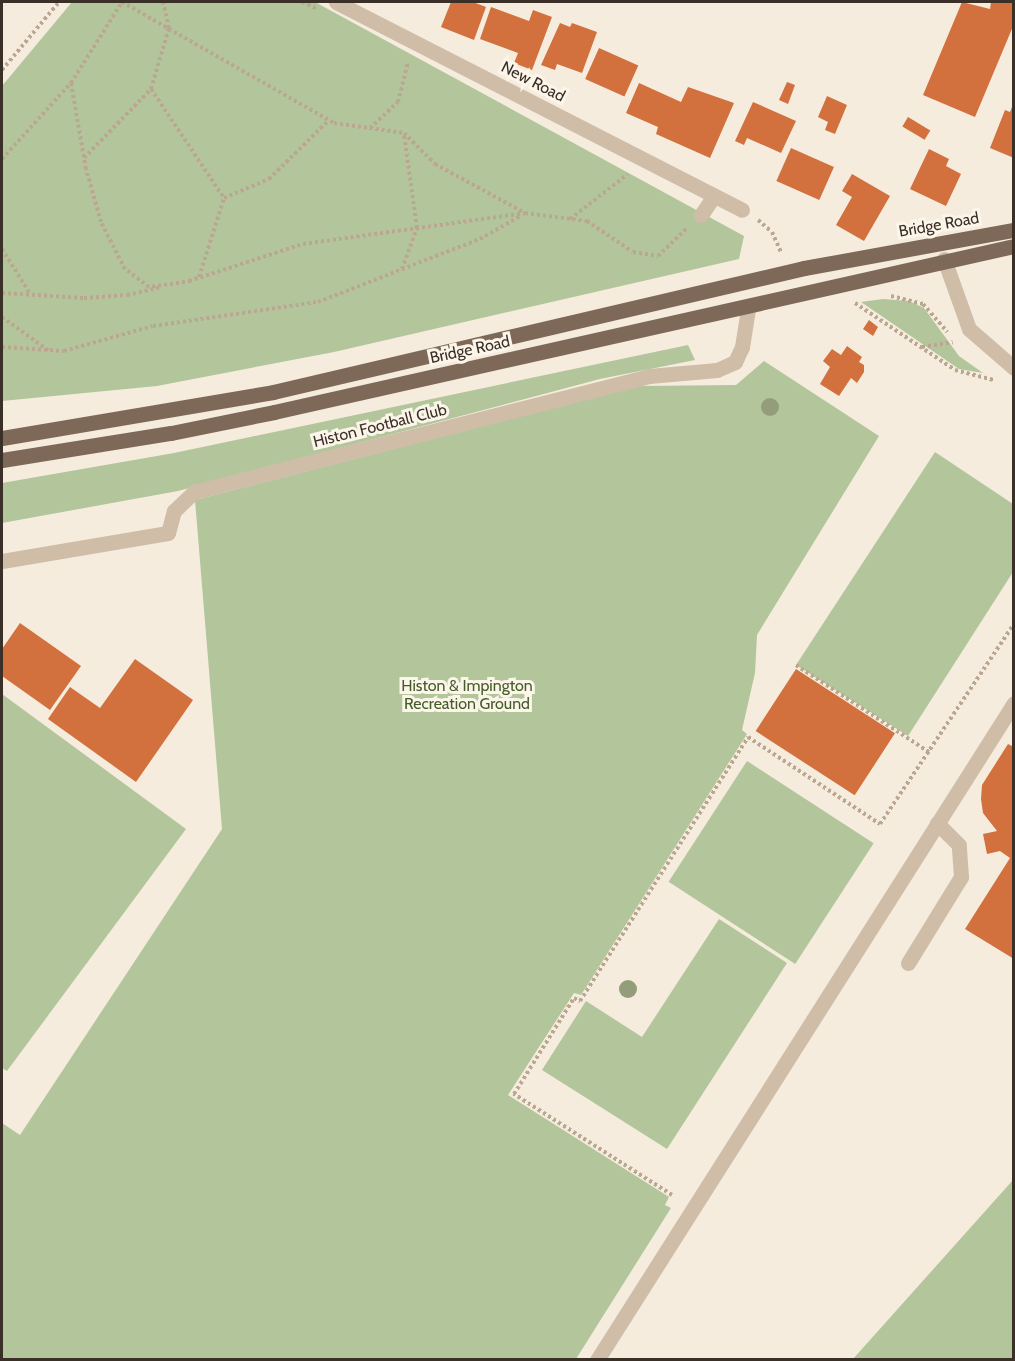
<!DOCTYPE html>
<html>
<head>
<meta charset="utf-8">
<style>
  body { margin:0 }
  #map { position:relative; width:1015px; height:1361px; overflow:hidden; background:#f5ecdd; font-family:Cabin,sans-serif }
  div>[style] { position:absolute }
  .green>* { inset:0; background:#b3c69b; transform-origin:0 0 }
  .building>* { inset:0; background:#d2703e; transform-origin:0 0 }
  .path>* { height:4px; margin-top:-2px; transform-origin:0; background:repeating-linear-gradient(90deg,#bba791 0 3px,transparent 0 6px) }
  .minor>* { height:15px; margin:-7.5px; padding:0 7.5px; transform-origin:7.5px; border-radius:7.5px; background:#cfbda7 }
  .major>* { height:15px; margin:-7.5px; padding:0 7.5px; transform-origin:7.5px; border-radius:7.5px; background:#7e6858 }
  .trees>* { width:18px; height:18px; margin:-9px; border-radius:50%; background:#949d7a }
  span { translate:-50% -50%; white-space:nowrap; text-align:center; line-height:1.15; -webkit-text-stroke:6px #fcf5ea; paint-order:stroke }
  .street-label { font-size:16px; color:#3a3028 }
  .park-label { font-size:16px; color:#445c29 }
  .frame { position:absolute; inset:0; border:3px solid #3a3028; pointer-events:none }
</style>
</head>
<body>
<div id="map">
  <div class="green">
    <div style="clip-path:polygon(72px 2px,315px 2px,744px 236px,739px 259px,334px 352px,157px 386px,2px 401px,2px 86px)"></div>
    <div style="clip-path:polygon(883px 299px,909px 301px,924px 308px,959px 356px,983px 373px,959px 369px,861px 302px)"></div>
    <div style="clip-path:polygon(688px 345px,695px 360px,600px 379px,178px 491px,2px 523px,2px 483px,174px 453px)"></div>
    <div style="clip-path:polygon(764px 361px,879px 436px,757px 635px,755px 673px,742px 730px,747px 734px,581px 995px,574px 993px,508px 1095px,669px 1197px,665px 1205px,671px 1208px,576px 1359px,2px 1359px,2px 1123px,20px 1135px,222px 829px,195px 500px,638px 386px,736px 385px)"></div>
    <div style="clip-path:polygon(935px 452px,1013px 504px,1013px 572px,908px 736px,796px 665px)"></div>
    <div style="clip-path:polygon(2px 694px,186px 829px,7px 1071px,2px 1068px)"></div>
    <div style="left:747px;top:761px;width:151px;height:144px;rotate:33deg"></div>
    <div style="clip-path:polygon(719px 919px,787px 963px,667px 1149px,542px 1070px,586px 1001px,642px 1037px)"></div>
    <div style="clip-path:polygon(1013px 1180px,1013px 1359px,853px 1359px)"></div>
  </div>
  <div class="building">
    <div style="clip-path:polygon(451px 2px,473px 2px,486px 7px,474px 40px,441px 27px)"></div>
    <div style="clip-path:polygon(962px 2px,990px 9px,991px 2px,1014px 2px,1014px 24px,975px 117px,923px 95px)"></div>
    <div style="clip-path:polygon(491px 7px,529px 21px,533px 10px,552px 17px,532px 70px,514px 63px,518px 53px,480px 39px)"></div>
    <div style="clip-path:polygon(560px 23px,570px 27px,572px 23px,597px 32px,582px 73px,557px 64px,555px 70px,541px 65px)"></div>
    <div style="left:599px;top:48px;width:43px;height:34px;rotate:24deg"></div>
    <div style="clip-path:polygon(787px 82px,795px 85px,788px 104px,779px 100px)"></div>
    <div style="clip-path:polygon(639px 83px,681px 102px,688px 87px,734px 103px,710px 158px,656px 134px,658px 127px,626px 113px)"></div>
    <div style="clip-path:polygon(827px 96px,847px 105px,835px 134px,825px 130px,828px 122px,818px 117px)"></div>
    <div style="clip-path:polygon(753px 102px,796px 121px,781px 153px,747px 138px,744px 145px,735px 141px)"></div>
    <div style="clip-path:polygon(1014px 102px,1014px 158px,990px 148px,1005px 110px,1010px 112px)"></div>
    <div style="left:908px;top:117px;width:26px;height:11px;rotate:31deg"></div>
    <div style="left:791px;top:148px;width:47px;height:36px;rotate:24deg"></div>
    <div style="clip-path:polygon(929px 149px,949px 159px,946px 166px,961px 174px,946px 206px,910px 189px)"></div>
    <div style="clip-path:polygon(852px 174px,890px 196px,864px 241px,836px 225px,852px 197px,842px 191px)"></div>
    <div style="clip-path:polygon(869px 320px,878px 327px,873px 336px,863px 329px)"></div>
    <div style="clip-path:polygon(847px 346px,862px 357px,859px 362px,864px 365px,864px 372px,857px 383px,851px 378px,839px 396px,820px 384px,830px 367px,823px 361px,832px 349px,841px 355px)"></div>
    <div style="clip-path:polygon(20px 623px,81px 666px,50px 710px,2px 676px,2px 649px)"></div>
    <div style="clip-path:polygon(135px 659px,193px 700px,136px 782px,48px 719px,70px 687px,100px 708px)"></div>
    <div style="left:796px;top:669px;width:118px;height:74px;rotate:33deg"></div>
    <div style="clip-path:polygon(1008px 744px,1014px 747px,1014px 959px,965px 929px,1010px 858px,1000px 851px,987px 854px,983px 834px,997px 831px,983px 813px,981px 799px,982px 785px)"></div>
  </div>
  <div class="path">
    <div style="left:302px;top:2px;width:17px;rotate:24deg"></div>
    <div style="left:2px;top:70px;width:89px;rotate:-50deg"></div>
    <div style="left:151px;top:89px;width:131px;rotate:56.2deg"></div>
    <div style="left:370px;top:128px;width:38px;rotate:-43deg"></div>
    <div style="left:398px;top:102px;width:41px;rotate:-76deg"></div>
    <div style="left:84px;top:158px;width:96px;rotate:-45.8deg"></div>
    <div style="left:151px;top:89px;width:64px;rotate:-73.6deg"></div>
    <div style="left:169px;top:28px;width:27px;rotate:-103deg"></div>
    <div style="left:2px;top:159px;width:103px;rotate:-47.8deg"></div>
    <div style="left:570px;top:219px;width:73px;rotate:-37.8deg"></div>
    <div style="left:758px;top:220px;width:18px;rotate:41deg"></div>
    <div style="left:772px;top:232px;width:22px;rotate:66deg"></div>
    <div style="left:2px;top:249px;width:51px;rotate:57.9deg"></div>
    <div style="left:402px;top:269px;width:44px;rotate:-69.9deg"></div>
    <div style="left:417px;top:228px;width:95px;rotate:-97.9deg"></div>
    <div style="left:199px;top:277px;width:83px;rotate:-72.4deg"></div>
    <div style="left:224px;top:198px;width:49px;rotate:-22.9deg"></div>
    <div style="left:269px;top:179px;width:84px;rotate:-44.5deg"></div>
    <div style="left:189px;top:281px;width:120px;rotate:-18deg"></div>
    <div style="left:303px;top:244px;width:224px;rotate:-7.9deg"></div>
    <div style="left:525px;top:213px;width:63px;rotate:7.4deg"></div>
    <div style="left:587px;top:221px;width:55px;rotate:34deg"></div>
    <div style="left:633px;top:252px;width:25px;rotate:9deg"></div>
    <div style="left:658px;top:256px;width:39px;rotate:-44deg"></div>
    <div style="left:191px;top:281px;width:42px;rotate:171.9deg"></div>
    <div style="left:149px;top:287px;width:30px;rotate:-143deg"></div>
    <div style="left:125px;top:269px;width:53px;rotate:-117.1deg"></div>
    <div style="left:101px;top:222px;width:55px;rotate:-105.8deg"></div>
    <div style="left:86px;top:169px;width:87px;rotate:-99.9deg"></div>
    <div style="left:71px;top:83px;width:96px;rotate:-57.8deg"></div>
    <div style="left:122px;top:2px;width:244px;rotate:29.7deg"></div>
    <div style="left:334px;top:123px;width:71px;rotate:8.1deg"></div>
    <div style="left:404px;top:133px;width:44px;rotate:45deg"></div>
    <div style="left:435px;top:164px;width:102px;rotate:28.6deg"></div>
    <div style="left:2px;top:293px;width:82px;rotate:3.5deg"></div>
    <div style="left:84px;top:298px;width:43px;rotate:-4deg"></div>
    <div style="left:127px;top:295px;width:35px;rotate:-13deg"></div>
    <div style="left:891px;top:296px;width:33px;rotate:14deg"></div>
    <div style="left:923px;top:304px;width:37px;rotate:49deg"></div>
    <div style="left:855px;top:303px;width:120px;rotate:33.8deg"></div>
    <div style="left:955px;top:370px;width:40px;rotate:14.4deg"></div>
    <div style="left:2px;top:317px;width:57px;rotate:35.7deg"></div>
    <div style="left:2px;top:347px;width:62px;rotate:3.7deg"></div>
    <div style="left:64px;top:351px;width:92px;rotate:-15.7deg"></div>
    <div style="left:153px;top:326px;width:167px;rotate:-8.3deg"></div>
    <div style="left:318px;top:302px;width:174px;rotate:-21.3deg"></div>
    <div style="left:480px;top:239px;width:48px;rotate:-29.7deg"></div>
    <div style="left:922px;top:347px;width:31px;rotate:-9deg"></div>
    <div style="left:796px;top:665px;width:159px;rotate:33.2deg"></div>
    <div style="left:672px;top:1195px;width:188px;rotate:-147.4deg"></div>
    <div style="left:514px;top:1094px;width:113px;rotate:-58deg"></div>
    <div style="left:574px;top:998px;width:7px;rotate:27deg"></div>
    <div style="left:580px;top:1001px;width:313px;rotate:-57.5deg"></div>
    <div style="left:748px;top:737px;width:158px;rotate:33.4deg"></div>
    <div style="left:880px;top:824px;width:241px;rotate:-56.2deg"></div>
  </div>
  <div class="minor">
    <div style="left:336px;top:2px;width:456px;rotate:27.1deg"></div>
    <div style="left:701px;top:215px;width:23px;rotate:-56deg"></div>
    <div style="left:944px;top:259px;width:74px;rotate:70.3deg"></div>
    <div style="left:969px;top:329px;width:60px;rotate:40.9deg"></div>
    <div style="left:2px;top:561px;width:168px;rotate:-9.6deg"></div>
    <div style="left:168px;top:533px;width:23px;rotate:-75deg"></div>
    <div style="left:174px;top:511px;width:28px;rotate:-44deg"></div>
    <div style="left:194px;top:492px;width:470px;rotate:-14.3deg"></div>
    <div style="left:649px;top:376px;width:68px;rotate:-5deg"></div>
    <div style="left:717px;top:370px;width:20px;rotate:-24deg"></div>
    <div style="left:735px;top:362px;width:17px;rotate:-65deg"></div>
    <div style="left:742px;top:347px;width:39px;rotate:-81deg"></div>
    <div style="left:908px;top:963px;width:101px;rotate:-58.4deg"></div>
    <div style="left:961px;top:877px;width:32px;rotate:-94deg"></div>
    <div style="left:959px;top:845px;width:31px;rotate:-135deg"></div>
    <div style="left:597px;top:1360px;width:778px;rotate:-57.6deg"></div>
  </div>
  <div class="major">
    <div style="left:2px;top:438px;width:275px;rotate:-9.6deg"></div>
    <div style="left:273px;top:392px;width:545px;rotate:-13.14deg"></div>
    <div style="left:804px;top:268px;width:213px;rotate:-10.3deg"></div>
    <div style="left:2px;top:460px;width:171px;rotate:-9.1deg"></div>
    <div style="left:171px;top:433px;width:105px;rotate:-11.5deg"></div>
    <div style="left:274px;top:412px;width:758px;rotate:-12.64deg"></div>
  </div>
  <div class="trees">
    <div style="left:770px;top:407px"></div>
    <div style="left:628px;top:989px"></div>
  </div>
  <div class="street-label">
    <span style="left:533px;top:82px;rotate:27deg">New Road</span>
    <span style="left:939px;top:225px;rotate:-10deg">Bridge Road</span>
    <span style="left:470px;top:350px;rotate:-12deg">Bridge Road</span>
    <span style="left:380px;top:426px;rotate:-14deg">Histon Football Club</span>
  </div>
  <div class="park-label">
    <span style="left:467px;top:695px">Histon &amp; Impington<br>Recreation Ground</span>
  </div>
  <div class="frame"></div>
</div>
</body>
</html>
